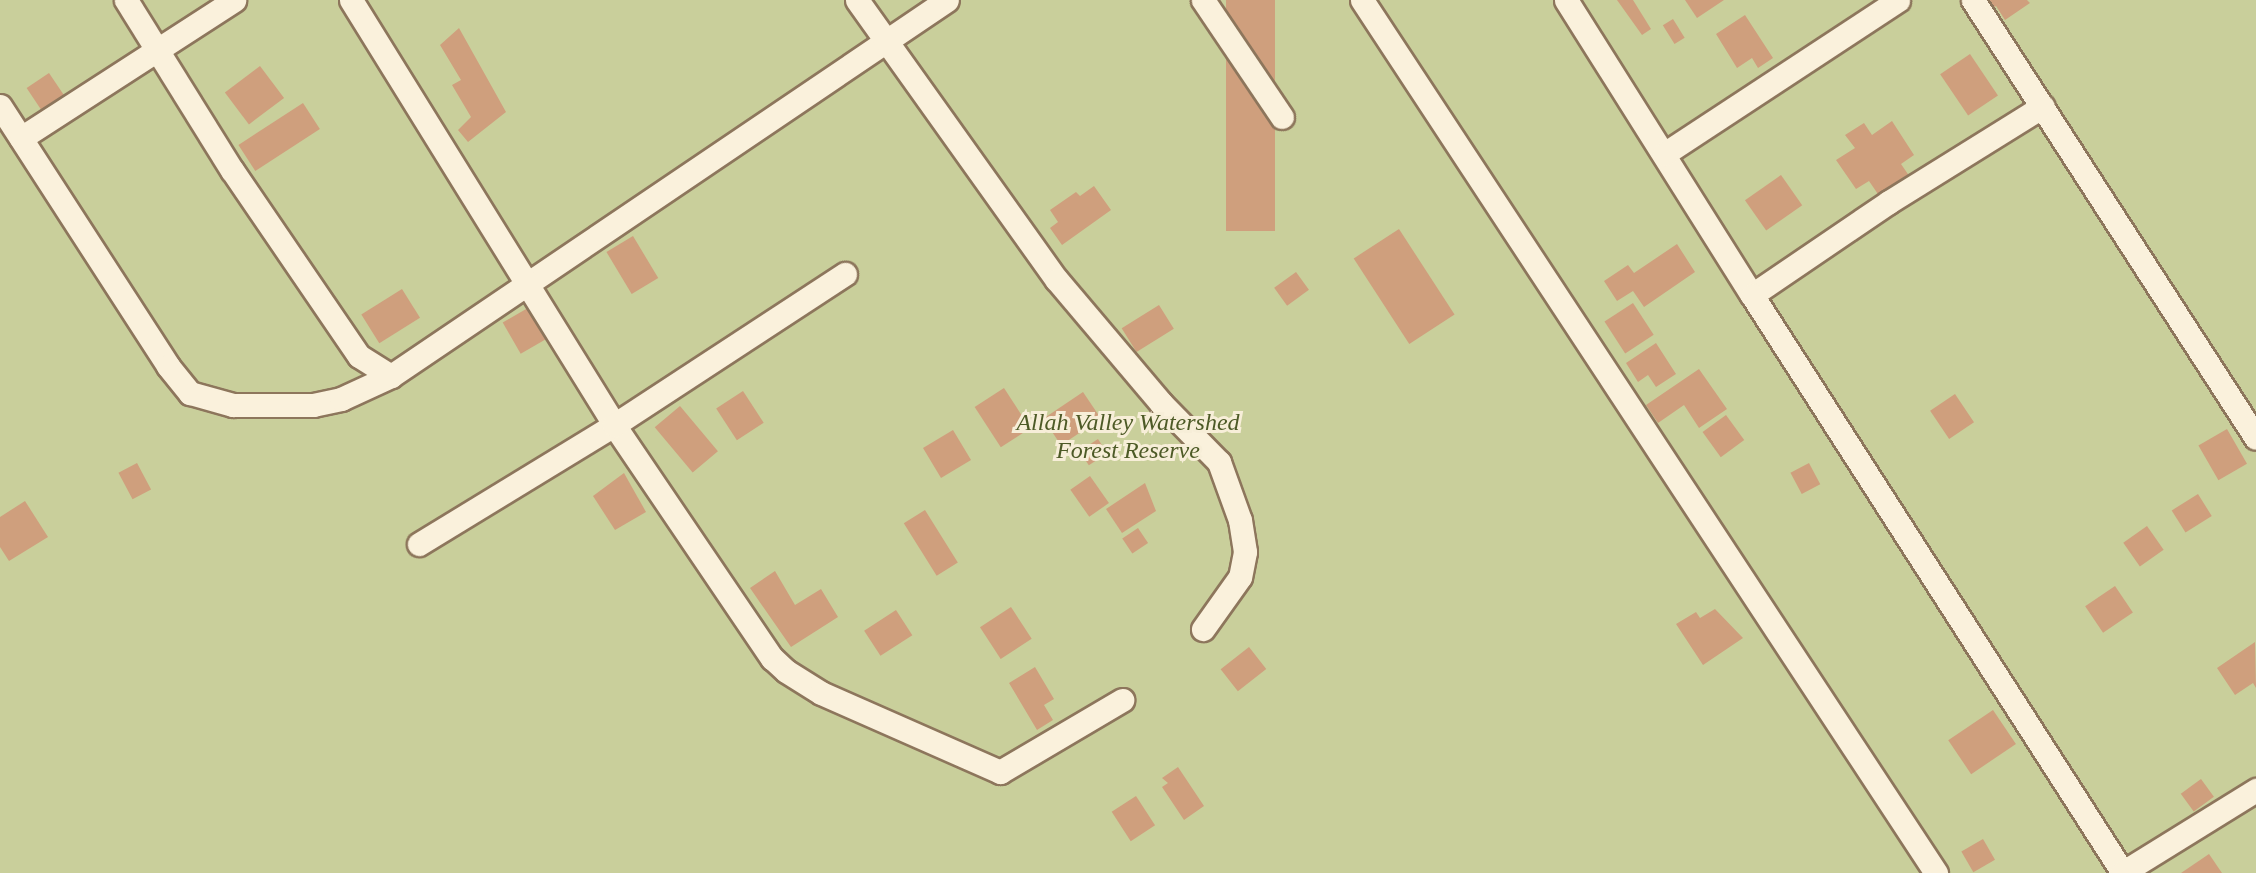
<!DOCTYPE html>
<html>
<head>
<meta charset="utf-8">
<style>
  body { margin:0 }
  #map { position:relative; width:2256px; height:873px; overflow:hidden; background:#f0e4c8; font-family:"Times New Roman",serif }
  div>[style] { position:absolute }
  .green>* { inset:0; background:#c9cf9b; transform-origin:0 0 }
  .building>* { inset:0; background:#cf9f7d; transform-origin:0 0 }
  .roads { filter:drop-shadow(2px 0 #8d765c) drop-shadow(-2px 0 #8d765c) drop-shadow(0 2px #8d765c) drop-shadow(0 -2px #8d765c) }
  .minor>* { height:23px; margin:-11.5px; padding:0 11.5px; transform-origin:11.5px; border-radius:11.5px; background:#faf1dc }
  span { translate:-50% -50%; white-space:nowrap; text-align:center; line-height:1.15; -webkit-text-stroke:6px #f7eed8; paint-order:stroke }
  .park-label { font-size:24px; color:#4d5a26; font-style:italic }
</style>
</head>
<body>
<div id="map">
  <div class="green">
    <div style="left:0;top:0;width:2256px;height:873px"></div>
  </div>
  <div class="building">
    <div style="left:1226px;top:0;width:49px;height:231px"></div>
    <div style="clip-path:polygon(1617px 0,1633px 0,1651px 29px,1642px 35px)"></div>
    <div style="clip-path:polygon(1685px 0,1724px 0,1697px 18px)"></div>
    <div style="clip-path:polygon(1984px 0,2027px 0,2030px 3px,2005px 20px,1996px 6px,1990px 10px)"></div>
    <div style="clip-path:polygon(1745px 15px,1773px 58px,1758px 68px,1752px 58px,1737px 68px,1716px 34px)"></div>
    <div style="left:1673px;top:19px;width:22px;height:12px;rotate:58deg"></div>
    <div style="clip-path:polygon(459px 28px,506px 112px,468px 142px,458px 130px,471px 117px,452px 85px,461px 80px,440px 45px)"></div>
    <div style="left:1970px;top:54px;width:50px;height:36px;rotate:56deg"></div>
    <div style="left:260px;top:66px;width:40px;height:44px;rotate:53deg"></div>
    <div style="left:49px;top:73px;width:29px;height:27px;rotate:56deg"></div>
    <div style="left:303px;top:103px;width:31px;height:77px;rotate:57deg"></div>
    <div style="clip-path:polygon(1892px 121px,1914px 155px,1901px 164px,1912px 180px,1882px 200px,1869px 181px,1856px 189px,1836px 160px,1855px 148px,1845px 135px,1864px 123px,1872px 135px)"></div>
    <div style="left:1781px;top:175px;width:37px;height:44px;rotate:55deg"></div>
    <div style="clip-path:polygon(1094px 186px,1111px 210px,1062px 245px,1050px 228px,1058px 222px,1050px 210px,1076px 192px,1080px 196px)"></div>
    <div style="left:1399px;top:229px;width:102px;height:54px;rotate:57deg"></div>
    <div style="left:633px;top:236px;width:49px;height:31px;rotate:59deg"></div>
    <div style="clip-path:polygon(1677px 244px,1695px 272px,1644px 307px,1633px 291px,1617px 301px,1604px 281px,1628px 265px,1634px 273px)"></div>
    <div style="left:1296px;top:272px;width:22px;height:27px;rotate:54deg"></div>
    <div style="left:402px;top:289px;width:34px;height:48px;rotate:58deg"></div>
    <div style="left:1633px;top:303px;width:38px;height:34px;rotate:57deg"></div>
    <div style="left:533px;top:305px;width:36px;height:35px;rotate:60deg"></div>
    <div style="left:1159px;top:305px;width:28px;height:44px;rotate:58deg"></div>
    <div style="clip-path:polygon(1656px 343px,1676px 374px,1656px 387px,1648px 375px,1638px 382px,1626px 363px)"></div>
    <div style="clip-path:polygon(1699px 369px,1727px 409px,1699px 428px,1684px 405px,1658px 423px,1646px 405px)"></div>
    <div style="left:1004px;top:388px;width:48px;height:35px;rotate:57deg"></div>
    <div style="left:743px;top:391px;width:38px;height:32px;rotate:57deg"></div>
    <div style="left:1083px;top:392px;width:32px;height:48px;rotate:56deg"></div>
    <div style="left:1955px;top:394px;width:34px;height:30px;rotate:56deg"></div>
    <div style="left:680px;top:406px;width:59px;height:33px;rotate:50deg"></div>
    <div style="left:1726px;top:415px;width:31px;height:29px;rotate:54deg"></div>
    <div style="left:2227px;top:429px;width:40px;height:33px;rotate:60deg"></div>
    <div style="left:953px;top:430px;width:35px;height:35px;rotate:59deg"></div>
    <div style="left:1098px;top:439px;width:17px;height:22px;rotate:57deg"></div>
    <div style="left:137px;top:463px;width:30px;height:21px;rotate:62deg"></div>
    <div style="left:1809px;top:463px;width:24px;height:21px;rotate:62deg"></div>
    <div style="clip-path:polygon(624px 473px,646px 512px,615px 530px,593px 496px)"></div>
    <div style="left:1090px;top:476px;width:33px;height:24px;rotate:55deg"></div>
    <div style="clip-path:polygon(1145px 483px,1156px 511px,1122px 533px,1106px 509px)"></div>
    <div style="left:2198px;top:494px;width:26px;height:31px;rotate:58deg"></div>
    <div style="clip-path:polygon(25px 501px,48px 537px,9px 561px,0 547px,0 517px)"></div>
    <div style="left:925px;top:510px;width:62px;height:25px;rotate:58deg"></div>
    <div style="left:2147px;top:526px;width:29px;height:29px;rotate:55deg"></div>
    <div style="left:1138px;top:528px;width:18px;height:19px;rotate:56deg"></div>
    <div style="clip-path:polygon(775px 571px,795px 605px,821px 589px,838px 617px,791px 647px,750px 588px)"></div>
    <div style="left:2115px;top:586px;width:32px;height:36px;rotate:56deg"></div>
    <div style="left:1011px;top:607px;width:38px;height:37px;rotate:57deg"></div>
    <div style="clip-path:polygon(1715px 609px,1743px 638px,1703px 665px,1676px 624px,1696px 612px,1700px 618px)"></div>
    <div style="left:896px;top:610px;width:30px;height:38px;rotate:57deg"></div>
    <div style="clip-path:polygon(2255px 642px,2256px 688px,2253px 683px,2235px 695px,2217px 668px)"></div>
    <div style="left:1249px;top:647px;width:28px;height:36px;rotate:52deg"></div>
    <div style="clip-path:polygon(1035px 667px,1054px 699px,1044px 705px,1053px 720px,1037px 730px,1009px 683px)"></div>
    <div style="left:1993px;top:710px;width:41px;height:54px;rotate:56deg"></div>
    <div style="clip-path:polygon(1178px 767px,1204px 806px,1184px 820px,1162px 787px,1168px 783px,1162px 778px)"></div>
    <div style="left:2201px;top:779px;width:22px;height:25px;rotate:54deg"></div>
    <div style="left:1136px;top:796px;width:35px;height:29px;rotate:57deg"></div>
    <div style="left:1983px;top:839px;width:24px;height:25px;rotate:60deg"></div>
    <div style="clip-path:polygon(2209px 854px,2222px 873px,2181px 873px)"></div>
  </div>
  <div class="roads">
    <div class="minor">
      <div style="left:126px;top:0;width:200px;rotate:58.1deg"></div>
      <div style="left:232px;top:170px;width:225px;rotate:55.7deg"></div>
      <div style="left:359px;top:356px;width:38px;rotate:32deg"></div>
      <div style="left:391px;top:376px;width:671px;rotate:-34.07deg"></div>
      <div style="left:351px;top:0;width:500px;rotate:58.2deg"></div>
      <div style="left:614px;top:425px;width:282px;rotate:55.9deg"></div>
      <div style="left:772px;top:658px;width:19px;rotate:43deg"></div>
      <div style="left:786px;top:671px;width:41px;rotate:32.2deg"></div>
      <div style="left:821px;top:693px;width:196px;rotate:23.8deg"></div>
      <div style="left:1000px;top:772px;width:142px;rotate:-30.5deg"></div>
      <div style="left:857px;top:0;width:344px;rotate:54.5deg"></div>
      <div style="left:1057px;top:280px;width:161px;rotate:49.8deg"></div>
      <div style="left:1161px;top:403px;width:83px;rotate:45.5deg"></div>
      <div style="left:1219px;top:462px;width:62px;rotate:70.1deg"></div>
      <div style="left:1240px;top:520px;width:32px;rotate:81deg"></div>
      <div style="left:1245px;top:552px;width:25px;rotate:101deg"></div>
      <div style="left:1240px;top:577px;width:64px;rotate:125.4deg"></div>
      <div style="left:1203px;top:0;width:141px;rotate:56deg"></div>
      <div style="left:1362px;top:0;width:1045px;rotate:56.67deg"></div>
      <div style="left:1566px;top:0;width:349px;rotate:57.8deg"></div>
      <div style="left:1752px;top:295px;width:166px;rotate:-34.2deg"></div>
      <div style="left:1889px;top:202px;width:181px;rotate:-31.9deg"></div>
      <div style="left:1973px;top:0;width:521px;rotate:57.13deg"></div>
      <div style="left:0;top:106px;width:310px;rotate:57.1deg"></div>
      <div style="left:168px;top:366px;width:35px;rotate:51deg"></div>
      <div style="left:190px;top:393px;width:45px;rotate:15.6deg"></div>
      <div style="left:233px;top:405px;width:80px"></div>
      <div style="left:313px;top:405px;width:29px;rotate:-12deg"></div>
      <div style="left:341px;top:399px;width:55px;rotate:-24.7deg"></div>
      <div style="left:21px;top:138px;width:254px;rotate:-32.9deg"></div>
      <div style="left:1664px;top:154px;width:280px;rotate:-33.3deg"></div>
      <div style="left:1752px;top:295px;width:687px;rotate:57.3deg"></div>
      <div style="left:419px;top:544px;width:228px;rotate:-31.4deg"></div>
      <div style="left:614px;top:425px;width:276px;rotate:-33.2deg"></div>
      <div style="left:2122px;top:873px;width:158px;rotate:-31.8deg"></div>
    </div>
  </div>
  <div class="park-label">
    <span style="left:1128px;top:437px">Allah Valley Watershed<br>Forest Reserve</span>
  </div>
</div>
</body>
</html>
